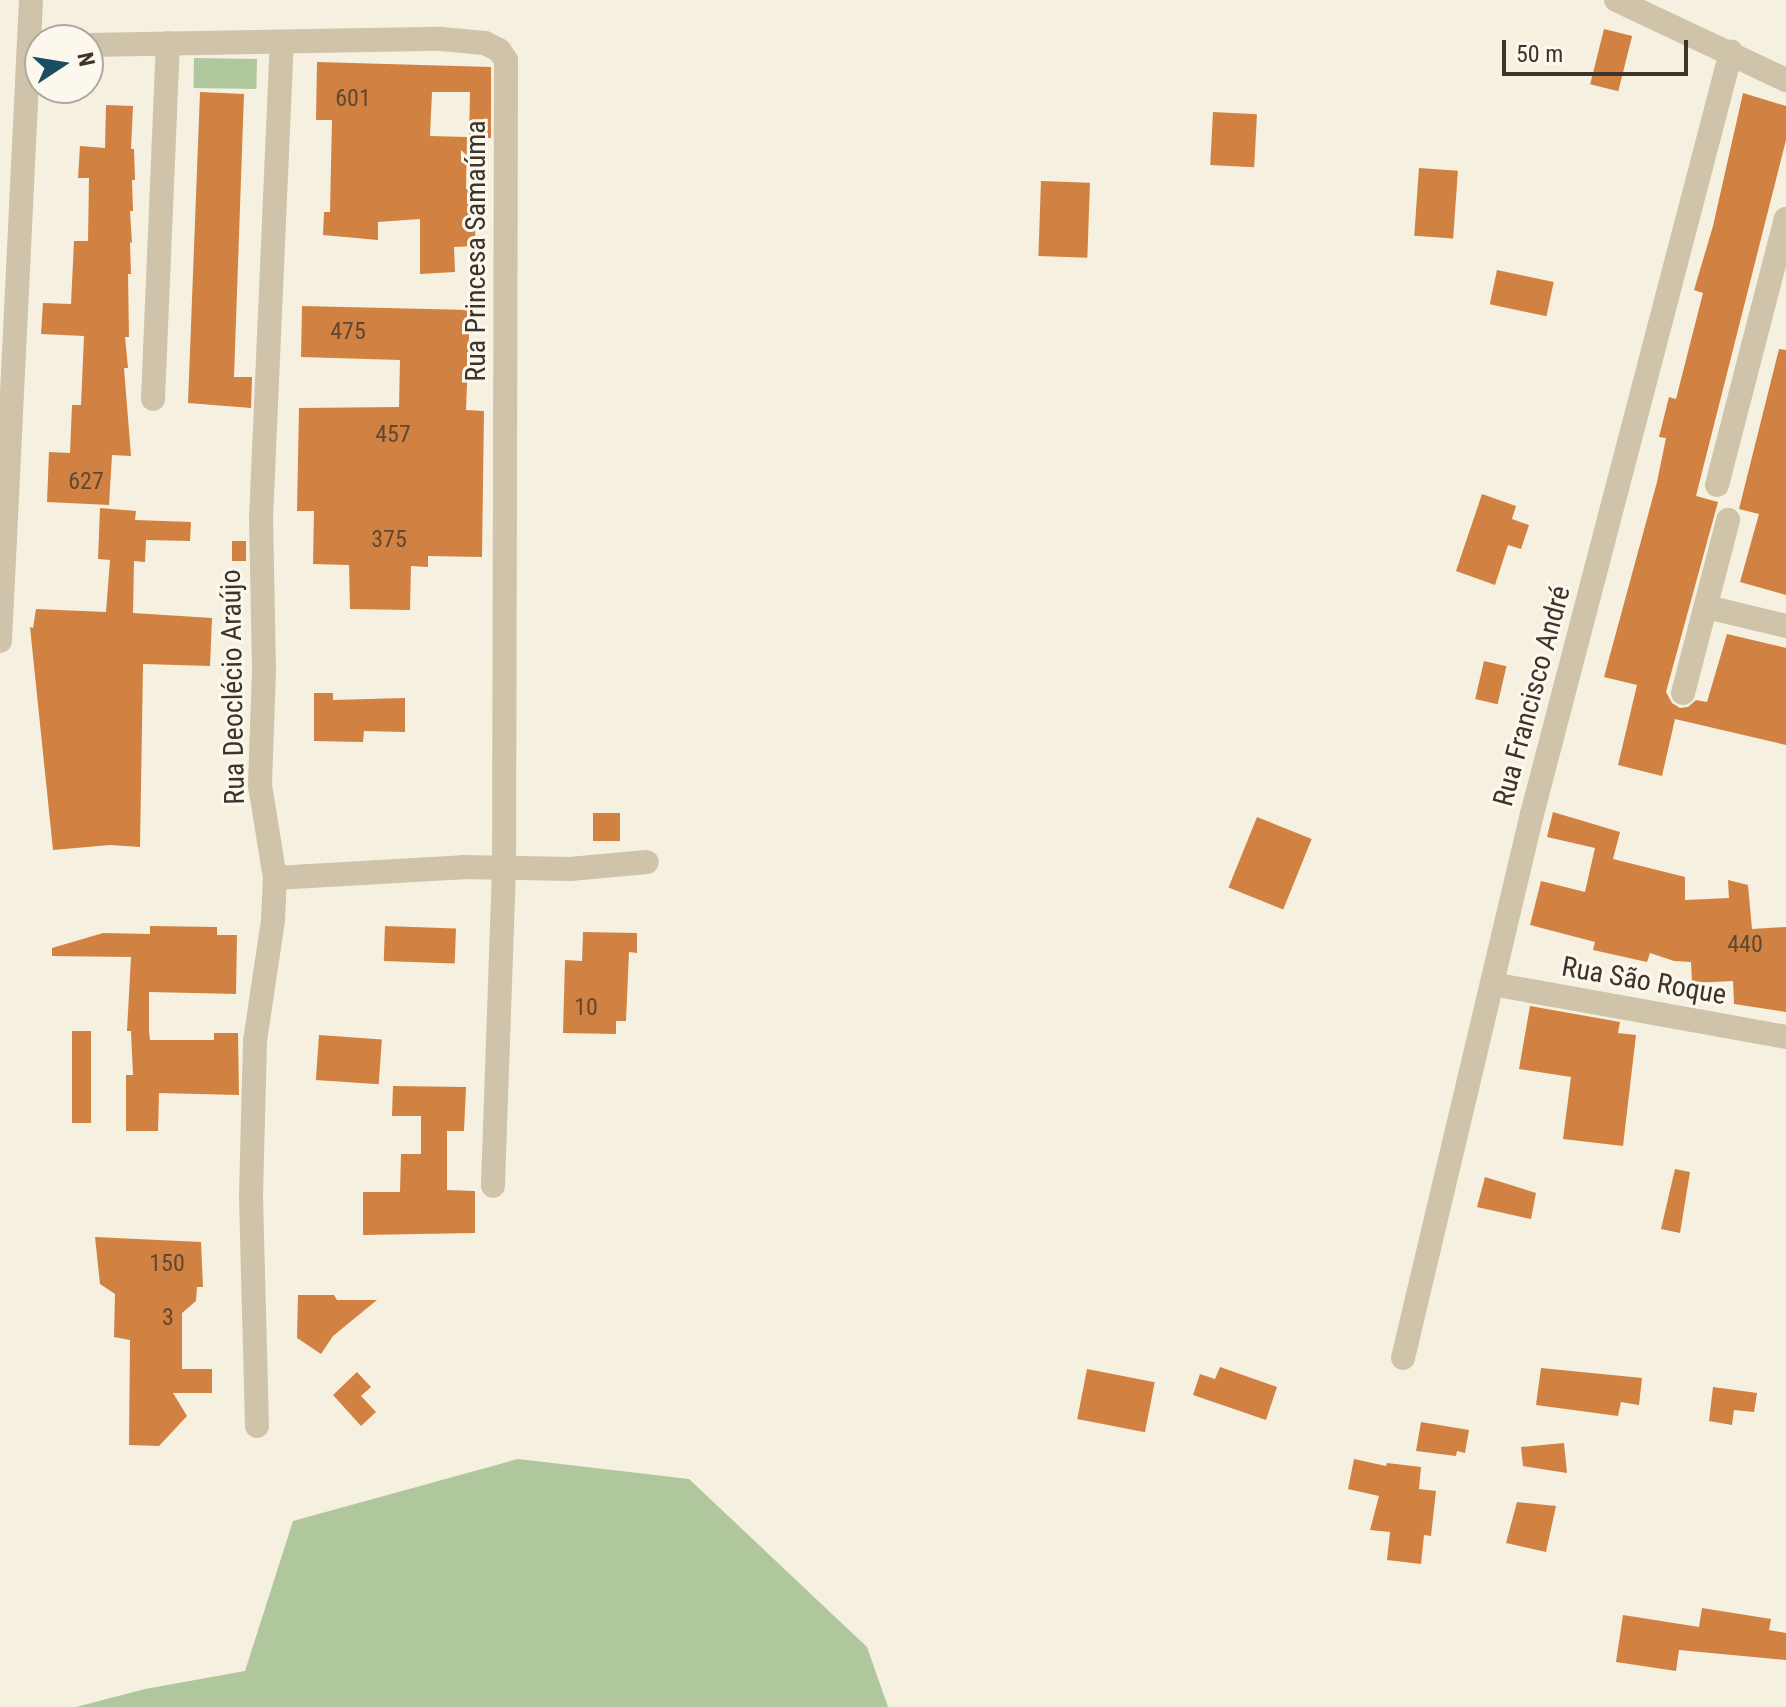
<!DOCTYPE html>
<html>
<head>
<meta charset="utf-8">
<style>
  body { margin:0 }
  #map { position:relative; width:1786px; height:1707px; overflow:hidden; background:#f5f0df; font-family:"Roboto Condensed",sans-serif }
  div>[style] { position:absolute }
  .green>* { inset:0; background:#b0c79d; transform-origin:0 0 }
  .building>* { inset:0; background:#d18242; transform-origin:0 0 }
  .street>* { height:24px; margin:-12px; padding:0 12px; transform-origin:12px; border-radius:12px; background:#cfc3a9 }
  span { translate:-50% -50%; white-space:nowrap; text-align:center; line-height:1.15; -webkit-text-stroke:6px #fcf8ed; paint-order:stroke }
  .number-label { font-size:24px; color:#614730 }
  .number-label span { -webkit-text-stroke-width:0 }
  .street-label { font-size:28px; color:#3c332a }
  .north { position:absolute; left:24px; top:24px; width:80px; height:80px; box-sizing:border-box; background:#fcf8ed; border:2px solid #afa99f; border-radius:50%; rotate:78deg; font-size:22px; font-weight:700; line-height:32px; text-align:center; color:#3c332a }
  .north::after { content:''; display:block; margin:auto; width:28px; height:36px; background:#1a4f62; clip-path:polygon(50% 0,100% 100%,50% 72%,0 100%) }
  .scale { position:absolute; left:1502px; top:40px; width:186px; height:36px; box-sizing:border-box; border:4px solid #3c332a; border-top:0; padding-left:10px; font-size:24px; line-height:28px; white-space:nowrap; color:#3c332a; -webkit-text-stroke:6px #fcf8ed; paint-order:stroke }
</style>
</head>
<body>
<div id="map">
  <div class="green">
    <div style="left:194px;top:58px;width:63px;height:30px;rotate:1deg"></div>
    <div style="clip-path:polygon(518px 1459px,689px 1479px,867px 1647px,888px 1707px,76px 1707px,145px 1689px,245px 1671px,293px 1521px)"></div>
  </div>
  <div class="building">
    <div style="left:1604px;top:29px;width:29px;height:57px;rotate:14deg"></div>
    <div style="clip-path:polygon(317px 62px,491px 67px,491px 138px,469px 137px,470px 92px,432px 92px,430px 136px,467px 137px,466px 189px,476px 189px,475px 246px,454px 247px,455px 272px,420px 274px,420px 219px,378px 222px,378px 240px,323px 235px,324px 212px,330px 212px,332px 120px,316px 120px)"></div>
    <div style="clip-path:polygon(200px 92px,244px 94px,234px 377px,252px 377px,251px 408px,188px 403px)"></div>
    <div style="clip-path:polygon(1743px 93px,1786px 106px,1786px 140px,1696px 496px,1718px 502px,1666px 692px,1672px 703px,1680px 708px,1688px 707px,1696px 700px,1707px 702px,1727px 634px,1786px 648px,1786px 745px,1675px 719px,1662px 776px,1618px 765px,1637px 685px,1604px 677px,1657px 482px,1666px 438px,1659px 437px,1669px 397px,1676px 399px,1703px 293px,1694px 290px,1713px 226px)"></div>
    <div style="clip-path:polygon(106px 105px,133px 106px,131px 149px,134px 149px,135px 180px,132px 180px,133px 211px,130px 211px,132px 243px,130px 242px,131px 274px,128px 274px,129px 337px,125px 337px,128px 368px,124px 368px,131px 456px,112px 455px,109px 505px,47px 502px,49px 452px,70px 453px,72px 405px,81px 405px,84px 336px,41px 334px,43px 303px,71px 304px,74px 241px,88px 241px,89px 178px,78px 178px,80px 146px,105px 148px)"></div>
    <div style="left:1213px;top:112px;width:44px;height:53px;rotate:3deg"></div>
    <div style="left:1419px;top:168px;width:39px;height:68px;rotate:4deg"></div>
    <div style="left:1041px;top:181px;width:49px;height:75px;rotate:2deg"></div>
    <div style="left:1497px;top:270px;width:58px;height:35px;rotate:12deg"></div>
    <div style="clip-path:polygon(302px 306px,470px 310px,466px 410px,484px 411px,482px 557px,428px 556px,428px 567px,411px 566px,410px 610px,350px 609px,349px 565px,313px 564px,314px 511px,297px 511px,299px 408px,399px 407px,400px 360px,301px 357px)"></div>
    <div style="clip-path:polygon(1779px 349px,1786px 350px,1786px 595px,1740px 582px,1759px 514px,1739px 509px)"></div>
    <div style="clip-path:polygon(1482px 494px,1516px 506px,1512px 519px,1529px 525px,1521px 549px,1508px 545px,1495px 585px,1456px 571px)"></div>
    <div style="clip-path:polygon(100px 508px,136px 511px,135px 520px,191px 522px,190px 541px,146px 540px,145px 562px,134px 561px,133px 613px,212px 618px,210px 666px,143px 664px,140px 847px,110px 845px,53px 850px,30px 627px,33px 628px,36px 609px,106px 612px,110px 560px,98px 559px)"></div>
    <div style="left:232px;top:541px;width:14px;height:20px"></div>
    <div style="left:1484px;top:661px;width:23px;height:39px;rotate:13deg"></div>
    <div style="clip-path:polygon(314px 693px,333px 693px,333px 700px,405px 698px,405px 732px,364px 731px,363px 742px,314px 741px)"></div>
    <div style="clip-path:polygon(1553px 812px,1620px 832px,1613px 859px,1685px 877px,1685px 900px,1729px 898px,1728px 880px,1748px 885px,1752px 929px,1786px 927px,1786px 1012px,1734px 1004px,1733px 981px,1692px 983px,1691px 962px,1674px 961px,1650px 953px,1647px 962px,1593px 950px,1595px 942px,1530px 925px,1541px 881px,1585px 892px,1595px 848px,1547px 837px)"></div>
    <div style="left:593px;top:813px;width:27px;height:28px"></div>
    <div style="left:1257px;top:817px;width:59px;height:76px;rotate:22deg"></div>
    <div style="clip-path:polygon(150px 926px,217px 927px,217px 935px,237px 935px,236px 994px,149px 992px,149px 1031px,150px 1040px,214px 1040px,214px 1033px,238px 1033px,239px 1095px,159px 1093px,158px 1131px,126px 1131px,126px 1075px,133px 1075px,131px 1031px,127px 1031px,131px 957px,52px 956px,52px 948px,103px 933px,150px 934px)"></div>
    <div style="left:385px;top:926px;width:71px;height:35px;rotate:2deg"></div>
    <div style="clip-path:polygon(583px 932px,637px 933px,637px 953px,629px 952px,626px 1021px,616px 1021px,616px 1034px,563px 1033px,565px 960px,582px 961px)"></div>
    <div style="clip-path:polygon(1530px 1006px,1620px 1022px,1618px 1033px,1636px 1035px,1623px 1146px,1563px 1139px,1571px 1077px,1519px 1069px)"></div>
    <div style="left:72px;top:1031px;width:19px;height:92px"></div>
    <div style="left:319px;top:1035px;width:63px;height:45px;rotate:4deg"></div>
    <div style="clip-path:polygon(393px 1086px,466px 1087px,464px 1131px,447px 1131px,447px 1190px,475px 1191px,475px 1233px,363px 1235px,363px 1192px,400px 1192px,401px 1154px,421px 1154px,421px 1116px,392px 1116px)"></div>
    <div style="clip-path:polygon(1675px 1169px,1690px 1172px,1680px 1233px,1661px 1229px)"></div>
    <div style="clip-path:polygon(1485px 1177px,1536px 1193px,1531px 1219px,1477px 1207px)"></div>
    <div style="clip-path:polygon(95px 1237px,201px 1242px,203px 1287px,197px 1287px,196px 1301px,182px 1313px,182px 1369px,212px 1369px,212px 1393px,173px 1393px,187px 1416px,159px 1446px,129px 1445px,130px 1340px,114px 1337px,115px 1294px,100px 1284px)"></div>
    <div style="clip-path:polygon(298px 1295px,334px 1295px,337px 1300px,377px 1300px,333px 1336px,321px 1354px,297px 1338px)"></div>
    <div style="clip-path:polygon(1220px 1367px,1277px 1387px,1266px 1420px,1193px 1395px,1200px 1374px,1215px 1379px)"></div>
    <div style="clip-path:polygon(1541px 1368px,1642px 1378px,1639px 1405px,1621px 1402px,1618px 1416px,1536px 1405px)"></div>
    <div style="left:1087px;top:1369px;width:69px;height:51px;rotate:11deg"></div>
    <div style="clip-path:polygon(357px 1372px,371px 1387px,361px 1396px,376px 1412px,361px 1426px,333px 1395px)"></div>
    <div style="clip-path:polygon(1713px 1387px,1757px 1393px,1754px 1412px,1734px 1410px,1732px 1425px,1709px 1421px)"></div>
    <div style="clip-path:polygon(1421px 1422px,1469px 1430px,1465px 1453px,1457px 1451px,1456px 1456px,1416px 1451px)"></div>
    <div style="clip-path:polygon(1564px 1443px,1567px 1473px,1523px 1466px,1521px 1447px)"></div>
    <div style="clip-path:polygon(1354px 1459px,1386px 1466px,1387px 1463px,1421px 1467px,1419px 1489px,1436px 1491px,1431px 1536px,1424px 1535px,1421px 1564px,1387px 1560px,1390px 1532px,1370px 1530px,1379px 1496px,1348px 1489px)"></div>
    <div style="clip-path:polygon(1517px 1502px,1556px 1506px,1546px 1552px,1506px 1543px)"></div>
    <div style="clip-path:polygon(1702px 1608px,1771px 1619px,1769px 1630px,1786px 1633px,1786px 1660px,1679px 1650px,1676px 1671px,1616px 1662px,1623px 1615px,1699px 1627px)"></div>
  </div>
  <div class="street">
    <div style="left:1616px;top:0;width:188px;rotate:25.2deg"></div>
    <div style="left:88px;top:45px;width:353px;rotate:-1deg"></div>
    <div style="left:441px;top:39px;width:44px;rotate:5.2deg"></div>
    <div style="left:485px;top:43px;width:16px;rotate:27deg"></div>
    <div style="left:499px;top:50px;width:12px;rotate:55deg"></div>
    <div style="left:506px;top:60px;width:809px;rotate:90.14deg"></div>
    <div style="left:504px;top:869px;width:317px;rotate:92deg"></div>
    <div style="left:153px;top:399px;width:356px;rotate:-87.6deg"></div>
    <div style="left:1717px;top:485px;width:275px;rotate:-75.5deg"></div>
    <div style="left:1707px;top:607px;width:81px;rotate:13.5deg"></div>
    <div style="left:0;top:641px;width:642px;rotate:-87.23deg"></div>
    <div style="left:1683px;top:693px;width:179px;rotate:-75.4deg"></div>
    <div style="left:275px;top:878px;width:188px;rotate:-3.3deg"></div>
    <div style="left:463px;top:867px;width:107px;rotate:1.1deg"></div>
    <div style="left:570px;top:869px;width:77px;rotate:-5.2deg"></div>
    <div style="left:1492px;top:984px;width:299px;rotate:10.2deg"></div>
    <div style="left:1403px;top:1358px;width:559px;rotate:-76.66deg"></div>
    <div style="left:1532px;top:814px;width:788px;rotate:-75.36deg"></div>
    <div style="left:257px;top:1426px;width:231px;rotate:-91.5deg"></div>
    <div style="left:251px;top:1195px;width:154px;rotate:-88.5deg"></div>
    <div style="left:255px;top:1041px;width:122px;rotate:-81.5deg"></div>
    <div style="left:273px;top:920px;width:42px;rotate:-87.3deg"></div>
    <div style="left:275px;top:878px;width:94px;rotate:-99.2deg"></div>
    <div style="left:260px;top:785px;width:114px;rotate:-88deg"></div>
    <div style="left:264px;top:671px;width:152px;rotate:-91.1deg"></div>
    <div style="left:261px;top:519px;width:477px;rotate:-87.5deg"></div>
  </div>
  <div class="number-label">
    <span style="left:353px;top:99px">601</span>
    <span style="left:348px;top:332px">475</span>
    <span style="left:393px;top:435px">457</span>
    <span style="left:86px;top:482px">627</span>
    <span style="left:389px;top:540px">375</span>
    <span style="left:1745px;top:945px">440</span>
    <span style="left:586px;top:1008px">10</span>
    <span style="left:167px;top:1264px">150</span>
    <span style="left:168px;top:1318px">3</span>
  </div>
  <div class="street-label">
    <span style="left:476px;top:251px;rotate:-90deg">Rua Princesa Samaúma</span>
    <span style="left:233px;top:687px;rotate:-91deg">Rua Deoclécio Araújo</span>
    <span style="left:1532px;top:696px;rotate:-75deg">Rua Francisco André</span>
    <span style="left:1644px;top:981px;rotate:10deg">Rua São Roque</span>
  </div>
  <div class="north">N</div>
  <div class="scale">50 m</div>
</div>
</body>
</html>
